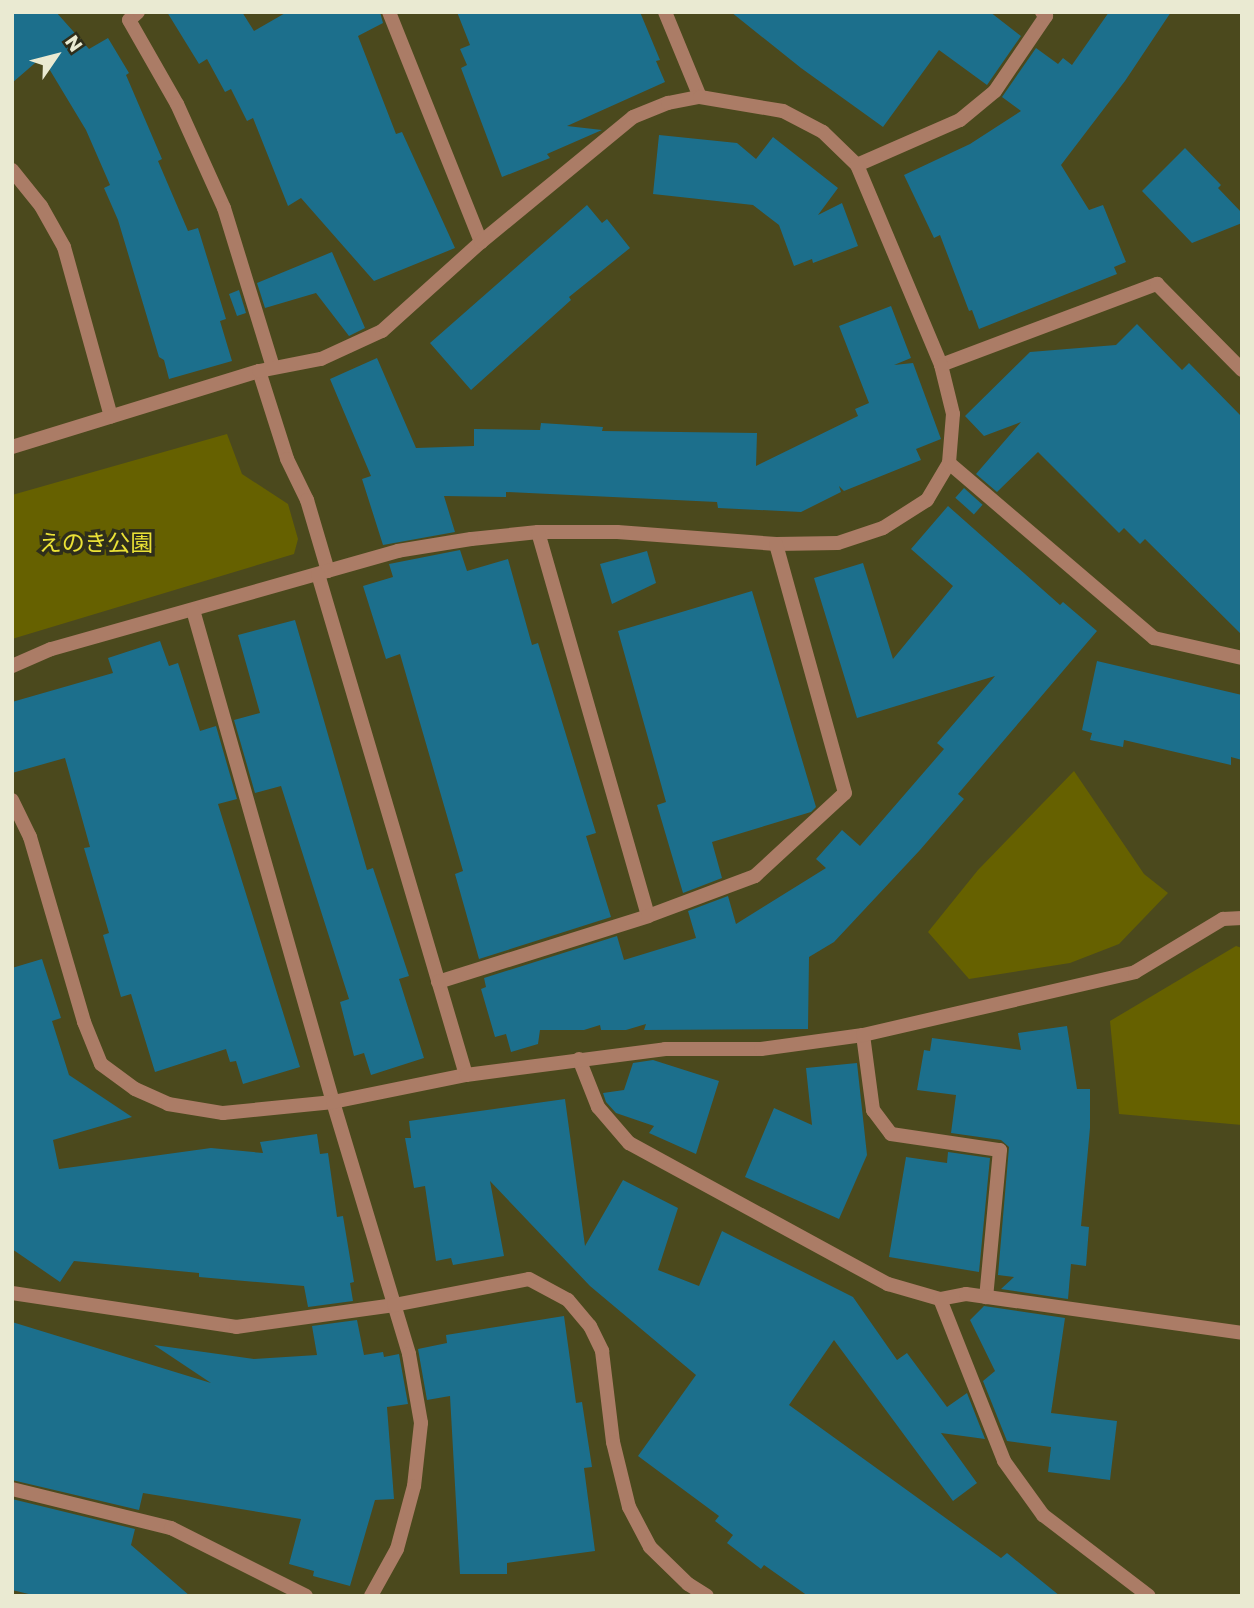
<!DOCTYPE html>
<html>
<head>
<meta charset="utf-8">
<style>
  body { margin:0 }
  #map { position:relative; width:1254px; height:1608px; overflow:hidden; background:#4b491d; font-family:Poppins,"Noto Sans JP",sans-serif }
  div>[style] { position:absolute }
  .green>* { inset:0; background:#666100 }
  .building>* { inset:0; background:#1c6f8c; transform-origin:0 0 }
  .street>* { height:14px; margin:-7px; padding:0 7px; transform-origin:7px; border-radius:7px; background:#ab7c66 }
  span { translate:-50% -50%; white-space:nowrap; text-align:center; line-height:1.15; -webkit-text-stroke:7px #2f2e1b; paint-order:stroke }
  .park-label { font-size:23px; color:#ebe236 }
  .frame { position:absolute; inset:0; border:14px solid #eaead2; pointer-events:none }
  .north { position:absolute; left:21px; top:21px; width:70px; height:70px; -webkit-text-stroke:5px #2f2e1b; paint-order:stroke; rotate:55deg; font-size:19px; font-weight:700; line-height:28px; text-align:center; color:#eaead2 }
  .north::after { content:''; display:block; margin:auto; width:24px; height:32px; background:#eaead2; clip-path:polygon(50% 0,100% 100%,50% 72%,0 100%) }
</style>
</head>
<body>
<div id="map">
  <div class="green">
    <div style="clip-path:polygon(227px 434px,242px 474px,288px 504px,298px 539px,294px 554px,12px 639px,12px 495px)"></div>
    <div style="clip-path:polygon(1074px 771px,1144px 874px,1168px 893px,1119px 944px,1070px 963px,969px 979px,928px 932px,978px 870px)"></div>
    <div style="clip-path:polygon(1236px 946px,1242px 948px,1242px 1125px,1119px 1114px,1110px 1021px)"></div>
  </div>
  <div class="building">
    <div style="clip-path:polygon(12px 12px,56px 12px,89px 49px,108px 38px,129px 73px,126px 75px,162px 159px,158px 161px,188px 231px,198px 228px,226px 319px,220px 321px,232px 361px,169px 379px,164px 360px,159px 357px,118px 220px,104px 188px,110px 185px,86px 130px,42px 57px,12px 83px)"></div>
    <div style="clip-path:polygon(167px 12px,242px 12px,254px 31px,287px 12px,380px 12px,383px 23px,358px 36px,396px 134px,402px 132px,455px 248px,374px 281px,301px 198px,288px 206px,253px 118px,247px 121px,231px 89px,225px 92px,207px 59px,199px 64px)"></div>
    <div style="clip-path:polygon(457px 12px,640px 12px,660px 60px,656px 61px,665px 82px,567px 126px,602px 130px,547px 154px,550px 158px,502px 177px,461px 68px,467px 65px,460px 49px,470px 45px)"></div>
    <div style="clip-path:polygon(731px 12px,990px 12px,1021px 36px,987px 85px,939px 50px,883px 127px,801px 68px)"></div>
    <div style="clip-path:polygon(1109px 12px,1171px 12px,1125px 81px,1061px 165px,1089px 210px,1103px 205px,1126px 262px,1114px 267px,1117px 274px,979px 329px,972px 310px,969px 311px,940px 235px,934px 238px,904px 175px,970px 144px,1021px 111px,1002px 97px,1036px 48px,1058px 64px,1063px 58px,1072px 65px)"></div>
    <div style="clip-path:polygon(659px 135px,737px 143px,756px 159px,773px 137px,838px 188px,818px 215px,842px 203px,858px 246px,813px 263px,812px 259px,794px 266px,779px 225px,753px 205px,653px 194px)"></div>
    <div style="clip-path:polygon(1185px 148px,1221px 185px,1218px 188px,1242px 213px,1242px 223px,1192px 243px,1142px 191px)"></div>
    <div style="clip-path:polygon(587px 205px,602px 223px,607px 219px,630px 248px,569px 297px,571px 300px,471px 390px,430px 343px)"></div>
    <div style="clip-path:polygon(332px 252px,365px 328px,349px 336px,316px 293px,265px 308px,257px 283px)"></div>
    <div style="clip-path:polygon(239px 290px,246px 313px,237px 316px,229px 294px)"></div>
    <div style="clip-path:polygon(891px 306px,911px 358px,894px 365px,913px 363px,941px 439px,916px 449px,921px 460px,844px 491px,839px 486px,841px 492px,801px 512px,718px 508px,717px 502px,506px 492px,506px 497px,444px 496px,455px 532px,383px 545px,362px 479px,371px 476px,330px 379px,377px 358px,416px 448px,474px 446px,474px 429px,540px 430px,541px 423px,603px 427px,602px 431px,757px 433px,756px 466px,858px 416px,855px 409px,869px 403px,839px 326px)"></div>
    <div style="clip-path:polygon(1137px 324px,1182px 370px,1189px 363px,1242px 417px,1242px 635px,1145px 539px,1140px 544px,1124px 528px,1119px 533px,1038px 452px,997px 492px,976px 474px,1021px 422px,984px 436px,965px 416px,1030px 352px,1116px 345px)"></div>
    <div style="left:964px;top:488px;width:25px;height:13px;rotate:42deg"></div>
    <div style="clip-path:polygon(948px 506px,1060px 605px,1063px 602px,1097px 631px,958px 794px,964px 799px,920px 850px,834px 942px,809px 957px,808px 1029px,644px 1030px,646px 1024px,626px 1030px,601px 1030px,600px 1025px,584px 1030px,540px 1030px,538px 1044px,511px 1052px,506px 1034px,495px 1037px,481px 989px,486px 987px,484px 978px,617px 936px,624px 960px,696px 938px,688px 911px,728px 896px,736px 924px,826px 868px,816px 859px,842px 830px,860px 846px,944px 749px,937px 743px,995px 676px,857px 718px,814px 578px,863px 563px,893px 659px,953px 586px,911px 549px)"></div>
    <div style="clip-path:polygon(460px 550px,467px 571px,508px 559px,532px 645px,538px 643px,596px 833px,586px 836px,611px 917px,479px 959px,455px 874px,463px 871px,400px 654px,386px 659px,363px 586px,393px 577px,389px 564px)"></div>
    <div style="clip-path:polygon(647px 551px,656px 583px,612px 604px,600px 564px)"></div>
    <div style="clip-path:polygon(752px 591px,816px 807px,811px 812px,712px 842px,722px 878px,683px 893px,657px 805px,666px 802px,618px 631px)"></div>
    <div style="clip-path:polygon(295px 620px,367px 870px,373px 868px,409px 976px,399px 979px,424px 1058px,371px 1075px,364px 1053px,354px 1056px,340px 1002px,349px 999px,281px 786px,255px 793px,234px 720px,260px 713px,238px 635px)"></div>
    <div style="clip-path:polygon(160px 641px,169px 666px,178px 663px,200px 731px,216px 726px,237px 799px,218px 804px,300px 1067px,243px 1084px,236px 1061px,230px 1062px,226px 1049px,155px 1072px,131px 994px,121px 997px,103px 935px,109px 933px,84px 848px,90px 847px,65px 758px,12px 773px,12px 702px,113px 673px,108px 658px)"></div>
    <div style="clip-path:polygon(1097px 661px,1242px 695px,1242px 760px,1231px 757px,1231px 765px,1124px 740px,1123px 747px,1090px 740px,1092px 733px,1082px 730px)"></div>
    <div style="clip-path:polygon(42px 959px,61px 1018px,52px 1021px,69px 1075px,132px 1117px,53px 1140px,59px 1169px,211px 1148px,263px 1153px,260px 1142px,317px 1134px,320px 1154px,328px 1153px,337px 1217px,343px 1216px,354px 1282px,350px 1283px,353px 1301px,308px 1307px,304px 1286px,199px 1277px,199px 1273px,74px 1261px,60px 1282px,12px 1249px,12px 968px)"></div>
    <div style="clip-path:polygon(1067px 1026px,1077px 1089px,1090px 1089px,1090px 1128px,1081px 1226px,1089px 1227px,1086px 1266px,1071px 1264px,1068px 1299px,1001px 1289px,1014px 1277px,998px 1275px,1009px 1147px,1001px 1140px,951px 1133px,956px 1095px,917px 1090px,924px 1050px,930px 1051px,932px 1038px,1021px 1050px,1018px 1033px)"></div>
    <div style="clip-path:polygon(653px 1060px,719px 1081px,696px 1154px,649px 1133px,654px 1126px,616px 1113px,606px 1102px,603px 1093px,624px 1090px,633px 1063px)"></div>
    <div style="clip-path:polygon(857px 1063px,867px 1155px,839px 1219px,745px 1177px,774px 1108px,812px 1125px,806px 1068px)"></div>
    <div style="clip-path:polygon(565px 1099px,585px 1246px,623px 1180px,678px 1208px,658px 1270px,699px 1286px,722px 1231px,853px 1297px,897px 1360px,907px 1353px,947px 1407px,967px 1393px,985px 1439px,941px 1433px,977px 1483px,953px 1501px,834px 1340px,789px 1405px,1001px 1558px,1007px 1553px,1060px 1596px,808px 1596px,764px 1565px,761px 1569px,727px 1543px,733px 1535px,715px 1521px,719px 1516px,638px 1456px,696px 1375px,590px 1286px,490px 1181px,504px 1256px,453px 1265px,451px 1258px,436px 1261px,425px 1186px,414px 1188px,405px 1138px,411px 1138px,409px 1121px)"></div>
    <div style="clip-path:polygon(948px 1152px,990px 1158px,979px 1272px,889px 1257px,906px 1157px,947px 1163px)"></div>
    <div style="clip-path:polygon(984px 1306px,1065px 1318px,1051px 1413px,1117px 1421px,1110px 1480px,1048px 1472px,1051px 1447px,1007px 1441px,983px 1381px,995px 1371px,970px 1320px)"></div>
    <div style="clip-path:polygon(564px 1316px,576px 1403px,582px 1402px,592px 1467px,584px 1468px,595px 1551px,507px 1563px,507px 1574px,460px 1574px,450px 1396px,427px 1400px,418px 1349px,447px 1343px,446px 1335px)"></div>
    <div style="clip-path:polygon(357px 1320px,364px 1355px,383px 1352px,384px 1357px,399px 1354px,408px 1404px,387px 1407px,394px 1499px,375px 1500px,350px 1586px,313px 1576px,314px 1571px,289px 1564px,301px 1519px,143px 1493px,139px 1510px,12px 1480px,12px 1322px,211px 1383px,154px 1345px,254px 1359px,317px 1355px,312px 1326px)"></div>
    <div style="clip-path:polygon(12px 1499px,135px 1529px,131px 1545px,190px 1596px,37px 1596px,12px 1590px)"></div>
  </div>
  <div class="street">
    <div style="left:138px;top:12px;width:12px;rotate:138deg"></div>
    <div style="left:129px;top:20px;width:97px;rotate:60.3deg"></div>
    <div style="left:177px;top:104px;width:114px;rotate:65.7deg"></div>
    <div style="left:224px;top:208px;width:166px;rotate:72.9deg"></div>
    <div style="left:389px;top:12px;width:248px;rotate:68.2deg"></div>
    <div style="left:665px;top:12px;width:92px;rotate:67.6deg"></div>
    <div style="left:857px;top:165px;width:112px;rotate:-23.6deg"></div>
    <div style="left:960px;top:120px;width:45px;rotate:-39.6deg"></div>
    <div style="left:995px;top:91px;width:91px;rotate:-55.8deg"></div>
    <div style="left:1046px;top:16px;width:6px;rotate:-135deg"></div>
    <div style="left:12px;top:170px;width:46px;rotate:51.1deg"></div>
    <div style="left:41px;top:206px;width:47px;rotate:60.7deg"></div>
    <div style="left:64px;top:247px;width:176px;rotate:74.5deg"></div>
    <div style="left:941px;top:365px;width:231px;rotate:-20.6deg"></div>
    <div style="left:1157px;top:284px;width:121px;rotate:45.3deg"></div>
    <div style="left:259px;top:371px;width:92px;rotate:72.3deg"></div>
    <div style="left:287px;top:459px;width:46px;rotate:64deg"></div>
    <div style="left:307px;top:500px;width:74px;rotate:73.5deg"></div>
    <div style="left:12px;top:447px;width:258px;rotate:-17.1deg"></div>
    <div style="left:259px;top:371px;width:63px;rotate:-11deg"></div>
    <div style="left:321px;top:359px;width:67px;rotate:-24.7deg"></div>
    <div style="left:382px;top:331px;width:133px;rotate:-42deg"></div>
    <div style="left:481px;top:242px;width:197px;rotate:-39.4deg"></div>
    <div style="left:633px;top:117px;width:38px;rotate:-22deg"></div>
    <div style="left:668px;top:103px;width:33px;rotate:-11deg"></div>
    <div style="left:700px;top:97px;width:84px;rotate:9.6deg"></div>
    <div style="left:783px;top:111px;width:45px;rotate:27.7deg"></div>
    <div style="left:823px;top:132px;width:47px;rotate:44.1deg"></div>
    <div style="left:857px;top:165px;width:217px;rotate:67.2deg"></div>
    <div style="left:941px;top:365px;width:50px;rotate:76.2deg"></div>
    <div style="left:953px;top:414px;width:49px;rotate:94.7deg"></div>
    <div style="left:949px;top:463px;width:43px;rotate:120.7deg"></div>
    <div style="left:927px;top:500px;width:52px;rotate:147.5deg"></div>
    <div style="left:883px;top:528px;width:47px;rotate:161.6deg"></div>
    <div style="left:838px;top:543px;width:62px;rotate:179.1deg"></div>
    <div style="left:776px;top:544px;width:159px;rotate:-175.7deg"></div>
    <div style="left:617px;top:532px;width:79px;rotate:180deg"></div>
    <div style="left:538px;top:532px;width:67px;rotate:174deg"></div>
    <div style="left:471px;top:539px;width:74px;rotate:170.7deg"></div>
    <div style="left:398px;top:551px;width:361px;rotate:164.2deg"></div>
    <div style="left:51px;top:649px;width:43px;rotate:156.4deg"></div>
    <div style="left:949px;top:463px;width:270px;rotate:40.5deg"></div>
    <div style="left:1154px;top:638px;width:90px;rotate:12.8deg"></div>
    <div style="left:538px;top:532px;width:399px;rotate:74deg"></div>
    <div style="left:193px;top:610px;width:512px;rotate:74.12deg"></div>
    <div style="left:333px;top:1102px;width:263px;rotate:73.2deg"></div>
    <div style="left:409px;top:1354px;width:70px;rotate:80.1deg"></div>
    <div style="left:421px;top:1423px;width:63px;rotate:96.3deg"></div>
    <div style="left:414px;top:1486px;width:65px;rotate:105.1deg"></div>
    <div style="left:397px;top:1549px;width:54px;rotate:119deg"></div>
    <div style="left:12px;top:800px;width:41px;rotate:64.1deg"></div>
    <div style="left:30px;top:837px;width:193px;rotate:73.7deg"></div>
    <div style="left:84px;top:1022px;width:45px;rotate:68deg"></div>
    <div style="left:101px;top:1064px;width:42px;rotate:36.3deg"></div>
    <div style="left:135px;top:1089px;width:36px;rotate:24deg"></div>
    <div style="left:168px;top:1104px;width:56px;rotate:9.3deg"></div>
    <div style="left:223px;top:1113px;width:111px;rotate:-5.7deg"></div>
    <div style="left:333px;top:1102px;width:136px;rotate:-11.5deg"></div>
    <div style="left:466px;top:1075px;width:522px;rotate:-106.46deg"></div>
    <div style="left:438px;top:982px;width:220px;rotate:-17.4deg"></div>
    <div style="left:648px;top:916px;width:114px;rotate:-20.5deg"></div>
    <div style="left:755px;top:876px;width:122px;rotate:-42.7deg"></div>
    <div style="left:845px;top:793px;width:258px;rotate:-105.5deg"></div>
    <div style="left:863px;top:1035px;width:76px;rotate:82.4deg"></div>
    <div style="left:873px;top:1110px;width:30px;rotate:53deg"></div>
    <div style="left:891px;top:1134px;width:110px;rotate:8.4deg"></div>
    <div style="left:1000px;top:1150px;width:148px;rotate:95.4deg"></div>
    <div style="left:579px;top:1059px;width:52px;rotate:68.4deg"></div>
    <div style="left:598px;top:1107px;width:48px;rotate:49.3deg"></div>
    <div style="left:629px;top:1143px;width:295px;rotate:28.6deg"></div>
    <div style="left:888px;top:1284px;width:54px;rotate:16.1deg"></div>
    <div style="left:940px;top:1299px;width:26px;rotate:-11deg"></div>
    <div style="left:966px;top:1294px;width:279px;rotate:8deg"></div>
    <div style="left:466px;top:1075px;width:201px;rotate:-7.4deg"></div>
    <div style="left:665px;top:1049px;width:96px"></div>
    <div style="left:761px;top:1049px;width:103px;rotate:-7.8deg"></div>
    <div style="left:863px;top:1035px;width:279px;rotate:-13deg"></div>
    <div style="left:1135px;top:972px;width:103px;rotate:-31.1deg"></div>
    <div style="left:1223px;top:919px;width:19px;rotate:-3deg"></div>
    <div style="left:12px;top:1293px;width:227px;rotate:8.6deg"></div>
    <div style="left:236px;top:1327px;width:160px;rotate:-7.9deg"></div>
    <div style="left:394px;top:1305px;width:137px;rotate:-10.9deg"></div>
    <div style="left:529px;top:1279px;width:44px;rotate:28.3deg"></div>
    <div style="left:568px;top:1300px;width:34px;rotate:50deg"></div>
    <div style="left:590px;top:1326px;width:28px;rotate:64deg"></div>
    <div style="left:602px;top:1351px;width:92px;rotate:83.1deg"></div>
    <div style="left:613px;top:1442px;width:67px;rotate:76.2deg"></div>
    <div style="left:629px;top:1507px;width:45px;rotate:62.3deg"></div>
    <div style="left:650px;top:1547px;width:53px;rotate:44.2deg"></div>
    <div style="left:688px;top:1584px;width:22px;rotate:32deg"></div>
    <div style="left:940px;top:1299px;width:174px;rotate:68.4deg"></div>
    <div style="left:1004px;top:1461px;width:67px;rotate:54.2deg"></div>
    <div style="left:1043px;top:1515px;width:133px;rotate:37.4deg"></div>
    <div style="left:12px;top:1489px;width:164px;rotate:13.8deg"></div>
    <div style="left:171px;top:1528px;width:151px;rotate:26.7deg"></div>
  </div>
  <div class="park-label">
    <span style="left:96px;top:543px">えのき公園</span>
  </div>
  <div class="frame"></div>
  <div class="north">N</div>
</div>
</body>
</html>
